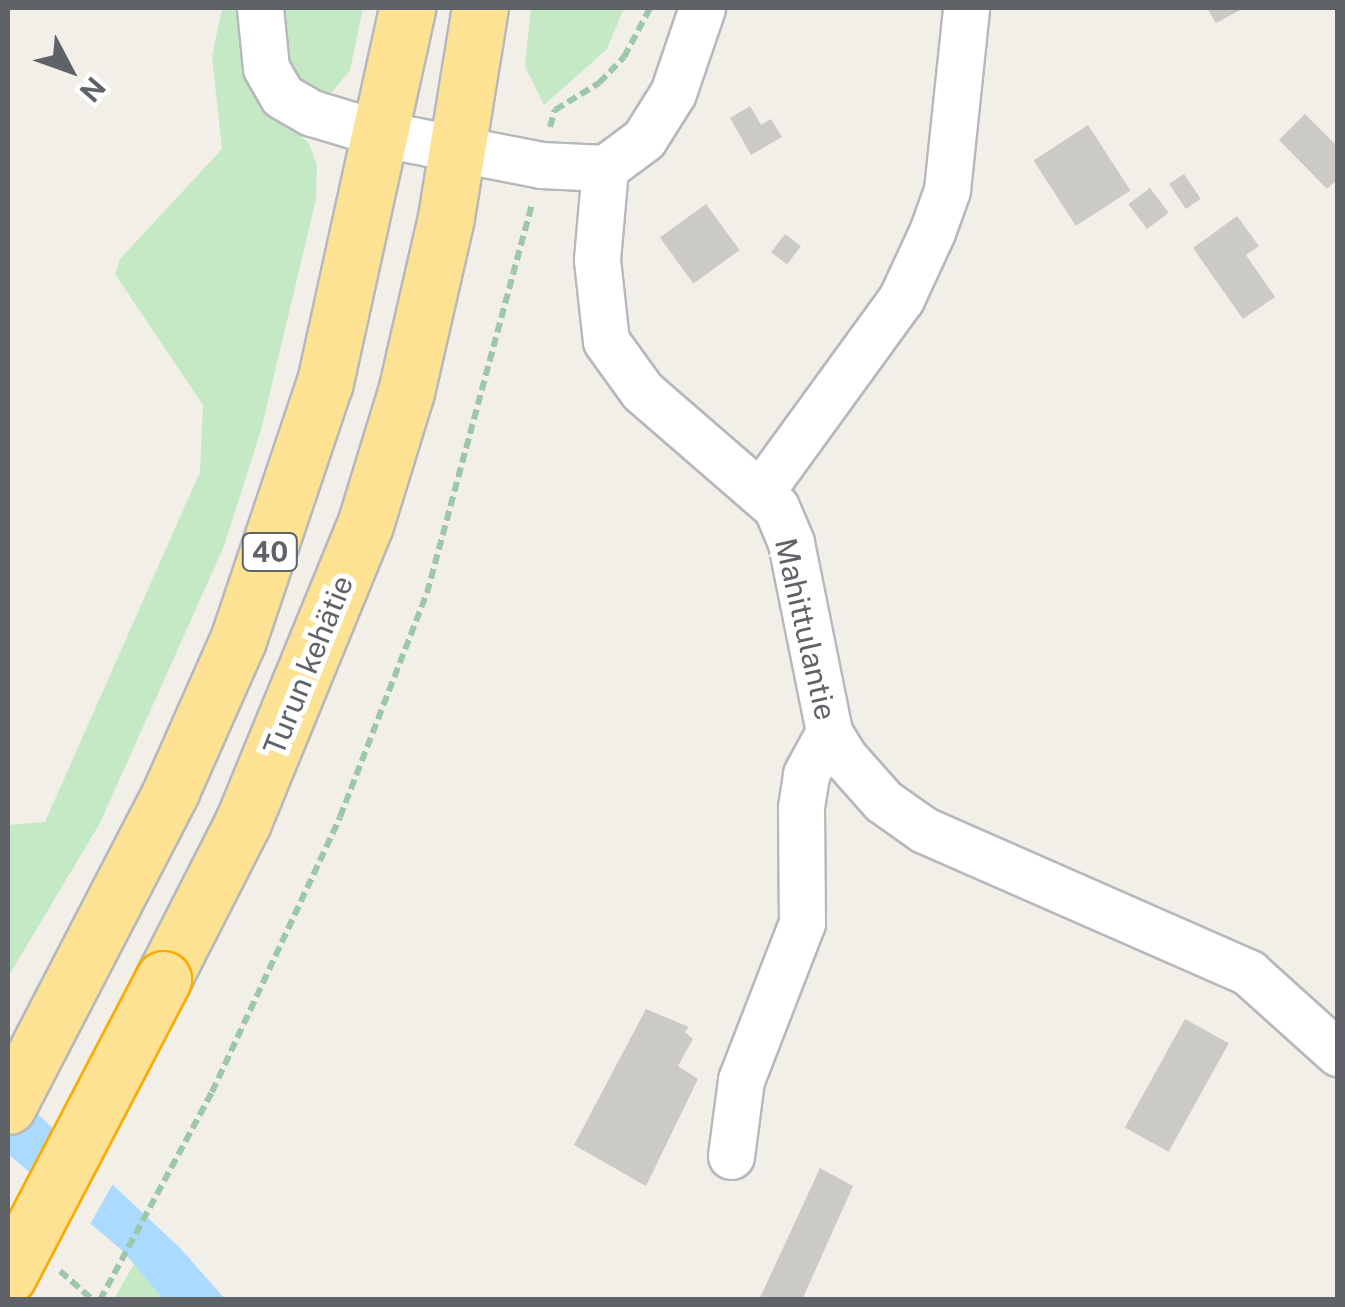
<!DOCTYPE html>
<html>
<head>
<meta charset="utf-8">
<style>
  body { margin:0 }
  #map { position:relative; width:1345px; height:1307px; overflow:hidden; background:#f1efe8; font-family:"Public Sans",sans-serif }
  div>[style] { position:absolute }
  .green>* { inset:0; background:#c5e8c5 }
  .water>* { inset:0; background:#aadaff }
  .pier>* { inset:0; background:#f1efe8 }
  .building>* { inset:0; background:#cccac5; transform-origin:0 0 }
  .path>* { height:6px; margin-top:-3px; transform-origin:0; background:repeating-linear-gradient(90deg,#9cc7a9 0 10px,transparent 0 15px) }
  .roads { filter:drop-shadow(2px 0 #b5b8bc) drop-shadow(-2px 0 #b5b8bc) drop-shadow(0 2px #b5b8bc) drop-shadow(0 -2px #b5b8bc) }
  .minor>* { height:45px; margin:-22.5px; padding:0 22.5px; transform-origin:22.5px; border-radius:22.5px; background:#fff }
  .highway>* { height:55px; margin:-27.5px; padding:0 27.5px; transform-origin:27.5px; border-radius:27.5px; background:#fde293 }
  .bridges { filter:drop-shadow(2px 0 #f9ab00) drop-shadow(-2px 0 #f9ab00) drop-shadow(0 2px #f9ab00) drop-shadow(0 -2px #f9ab00) }
  .highway-bridge>* { height:55px; margin:-27.5px; padding:0 27.5px; transform-origin:27.5px; border-radius:27.5px; background:#fde293 }
  span { translate:-50% -50%; white-space:nowrap; text-align:center; line-height:1.15; -webkit-text-stroke:10px #fff; paint-order:stroke }
  .shield-label span { padding:2px 8px; background:#fff; border:2px solid; border-radius:8px; -webkit-text-stroke-width:0 }
  .shield-label { font-size:28px; color:#5f6368; font-weight:700 }
  .street-label { font-size:30px; color:#5f6368 }
  .frame { position:absolute; inset:0; border:10px solid #5f6368; pointer-events:none }
  .north { position:absolute; left:20px; top:20px; width:100px; height:100px; -webkit-text-stroke:8px #fff; paint-order:stroke; rotate:131deg; font-size:28px; font-weight:700; line-height:40px; text-align:center; color:#5f6368 }
  .north::after { content:''; display:block; margin:auto; width:35px; height:45px; background:#5f6368; clip-path:polygon(50% 0,100% 100%,50% 72%,0 100%) }
</style>
</head>
<body>
<div id="map">
  <div class="green">
    <div style="clip-path:polygon(222px 8px,247px 8px,270px 106px,309px 144px,317px 165px,316px 199px,261px 430px,224px 546px,100px 823px,8px 977px,8px 825px,45px 822px,200px 472px,203px 405px,115px 274px,120px 259px,222px 149px,212px 57px)"></div>
    <div style="clip-path:polygon(275px 8px,363px 8px,350px 70px,332px 92px,304px 94px,284px 57px,285px 25px)"></div>
    <div style="clip-path:polygon(531px 8px,624px 8px,607px 49px,544px 105px,525px 66px)"></div>
    <div style="clip-path:polygon(134px 1264px,163px 1299px,114px 1299px)"></div>
  </div>
  <div class="water">
    <div style="clip-path:polygon(8px 1086px,181px 1249px,225px 1299px,163px 1299px,123px 1251px,8px 1154px)"></div>
  </div>
  <div class="pier">
    <div style="clip-path:polygon(57px 1126px,115px 1180px,88px 1228px,28px 1178px)"></div>
  </div>
  <div class="building">
    <div style="clip-path:polygon(1207px 8px,1244px 8px,1216px 23px)"></div>
    <div style="clip-path:polygon(750px 106px,761px 125px,771px 119px,782px 137px,751px 155px,730px 118px)"></div>
    <div style="clip-path:polygon(1305px 114px,1338px 147px,1338px 179px,1327px 189px,1279px 140px)"></div>
    <div style="left:1088px;top:125px;width:78px;height:65px;rotate:57deg"></div>
    <div style="left:1184px;top:174px;width:30px;height:18px;rotate:56deg"></div>
    <div style="left:1150px;top:188px;width:31px;height:27px;rotate:53deg"></div>
    <div style="left:706px;top:204px;width:57px;height:57px;rotate:54deg"></div>
    <div style="clip-path:polygon(1237px 216px,1259px 246px,1246px 255px,1275px 297px,1243px 319px,1193px 248px)"></div>
    <div style="left:785px;top:234px;width:20px;height:23px;rotate:37deg"></div>
    <div style="clip-path:polygon(646px 1009px,689px 1027px,685px 1032px,693px 1039px,678px 1066px,698px 1079px,646px 1186px,574px 1145px)"></div>
    <div style="left:1185px;top:1019px;width:50px;height:124px;rotate:29deg"></div>
    <div style="clip-path:polygon(820px 1168px,853px 1186px,802px 1300px,759px 1300px)"></div>
  </div>
  <div class="path">
    <div style="left:550px;top:127px;width:18px;rotate:-74deg"></div>
    <div style="left:555px;top:110px;width:52px;rotate:-31.5deg"></div>
    <div style="left:599px;top:83px;width:36px;rotate:-46deg"></div>
    <div style="left:624px;top:57px;width:55px;rotate:-62deg"></div>
    <div style="left:60px;top:1271px;width:44px;rotate:41.3deg"></div>
    <div style="left:100px;top:1300px;width:236px;rotate:-61.7deg"></div>
    <div style="left:212px;top:1092px;width:303px;rotate:-65deg"></div>
    <div style="left:340px;top:817px;width:240px;rotate:-68.8deg"></div>
    <div style="left:427px;top:593px;width:404px;rotate:-74.9deg"></div>
  </div>
  <div class="roads">
    <div class="minor">
      <div style="left:260px;top:8px;width:60px;rotate:84.3deg"></div>
      <div style="left:266px;top:68px;width:32px;rotate:60deg"></div>
      <div style="left:282px;top:96px;width:34px;rotate:30deg"></div>
      <div style="left:312px;top:113px;width:73px;rotate:16.7deg"></div>
      <div style="left:382px;top:134px;width:162px;rotate:11deg"></div>
      <div style="left:541px;top:165px;width:64px;rotate:2.7deg"></div>
      <div style="left:605px;top:168px;width:92px;rotate:95deg"></div>
      <div style="left:597px;top:260px;width:81px;rotate:83.7deg"></div>
      <div style="left:606px;top:341px;width:62px;rotate:54.2deg"></div>
      <div style="left:642px;top:391px;width:177px;rotate:40.9deg"></div>
      <div style="left:776px;top:507px;width:39px;rotate:67deg"></div>
      <div style="left:791px;top:543px;width:193px;rotate:78.6deg"></div>
      <div style="left:829px;top:732px;width:29px;rotate:59deg"></div>
      <div style="left:844px;top:757px;width:59px;rotate:48.4deg"></div>
      <div style="left:883px;top:801px;width:50px;rotate:35.3deg"></div>
      <div style="left:924px;top:830px;width:355px;rotate:23.7deg"></div>
      <div style="left:1249px;top:973px;width:120px;rotate:42deg"></div>
      <div style="left:605px;top:168px;width:49px;rotate:-36.6deg"></div>
      <div style="left:644px;top:139px;width:54px;rotate:-57.8deg"></div>
      <div style="left:673px;top:93px;width:90px;rotate:-71.2deg"></div>
      <div style="left:762px;top:490px;width:236px;rotate:-54deg"></div>
      <div style="left:901px;top:299px;width:74px;rotate:-65.2deg"></div>
      <div style="left:932px;top:232px;width:45px;rotate:-70.3deg"></div>
      <div style="left:947px;top:190px;width:183px;rotate:-84deg"></div>
      <div style="left:731px;top:1156px;width:77px;rotate:-82.5deg"></div>
      <div style="left:741px;top:1080px;width:168px;rotate:-68.8deg"></div>
      <div style="left:802px;top:923px;width:116px;rotate:-90.5deg"></div>
      <div style="left:801px;top:807px;width:33px;rotate:-81deg"></div>
      <div style="left:806px;top:774px;width:48px;rotate:-61.3deg"></div>
    </div>
    <div class="highway">
      <div style="left:163px;top:979px;width:176px;rotate:-63deg"></div>
      <div style="left:243px;top:822px;width:321px;rotate:-67.7deg"></div>
      <div style="left:365px;top:525px;width:139px;rotate:-72.9deg"></div>
      <div style="left:406px;top:392px;width:180px;rotate:-77.1deg"></div>
      <div style="left:446px;top:217px;width:212px;rotate:-80.8deg"></div>
      <div style="left:8px;top:1106px;width:355px;rotate:-62.6deg"></div>
      <div style="left:171px;top:791px;width:165px;rotate:-66.1deg"></div>
      <div style="left:238px;top:640px;width:272px;rotate:-71.4deg"></div>
      <div style="left:325px;top:382px;width:383px;rotate:-77.6deg"></div>
    </div>
  </div>
  <div class="bridges">
    <div class="highway-bridge">
      <div style="left:8px;top:1276px;width:335px;rotate:-62.4deg"></div>
    </div>
  </div>
  <div class="shield-label">
    <span style="left:270px;top:552px">40</span>
  </div>
  <div class="street-label">
    <span style="left:806px;top:629px;rotate:77deg">Mahittulantie</span>
    <span style="left:308px;top:665px;rotate:-68deg">Turun kehätie</span>
  </div>
  <div class="frame"></div>
  <div class="north">N</div>
</div>
</body>
</html>
